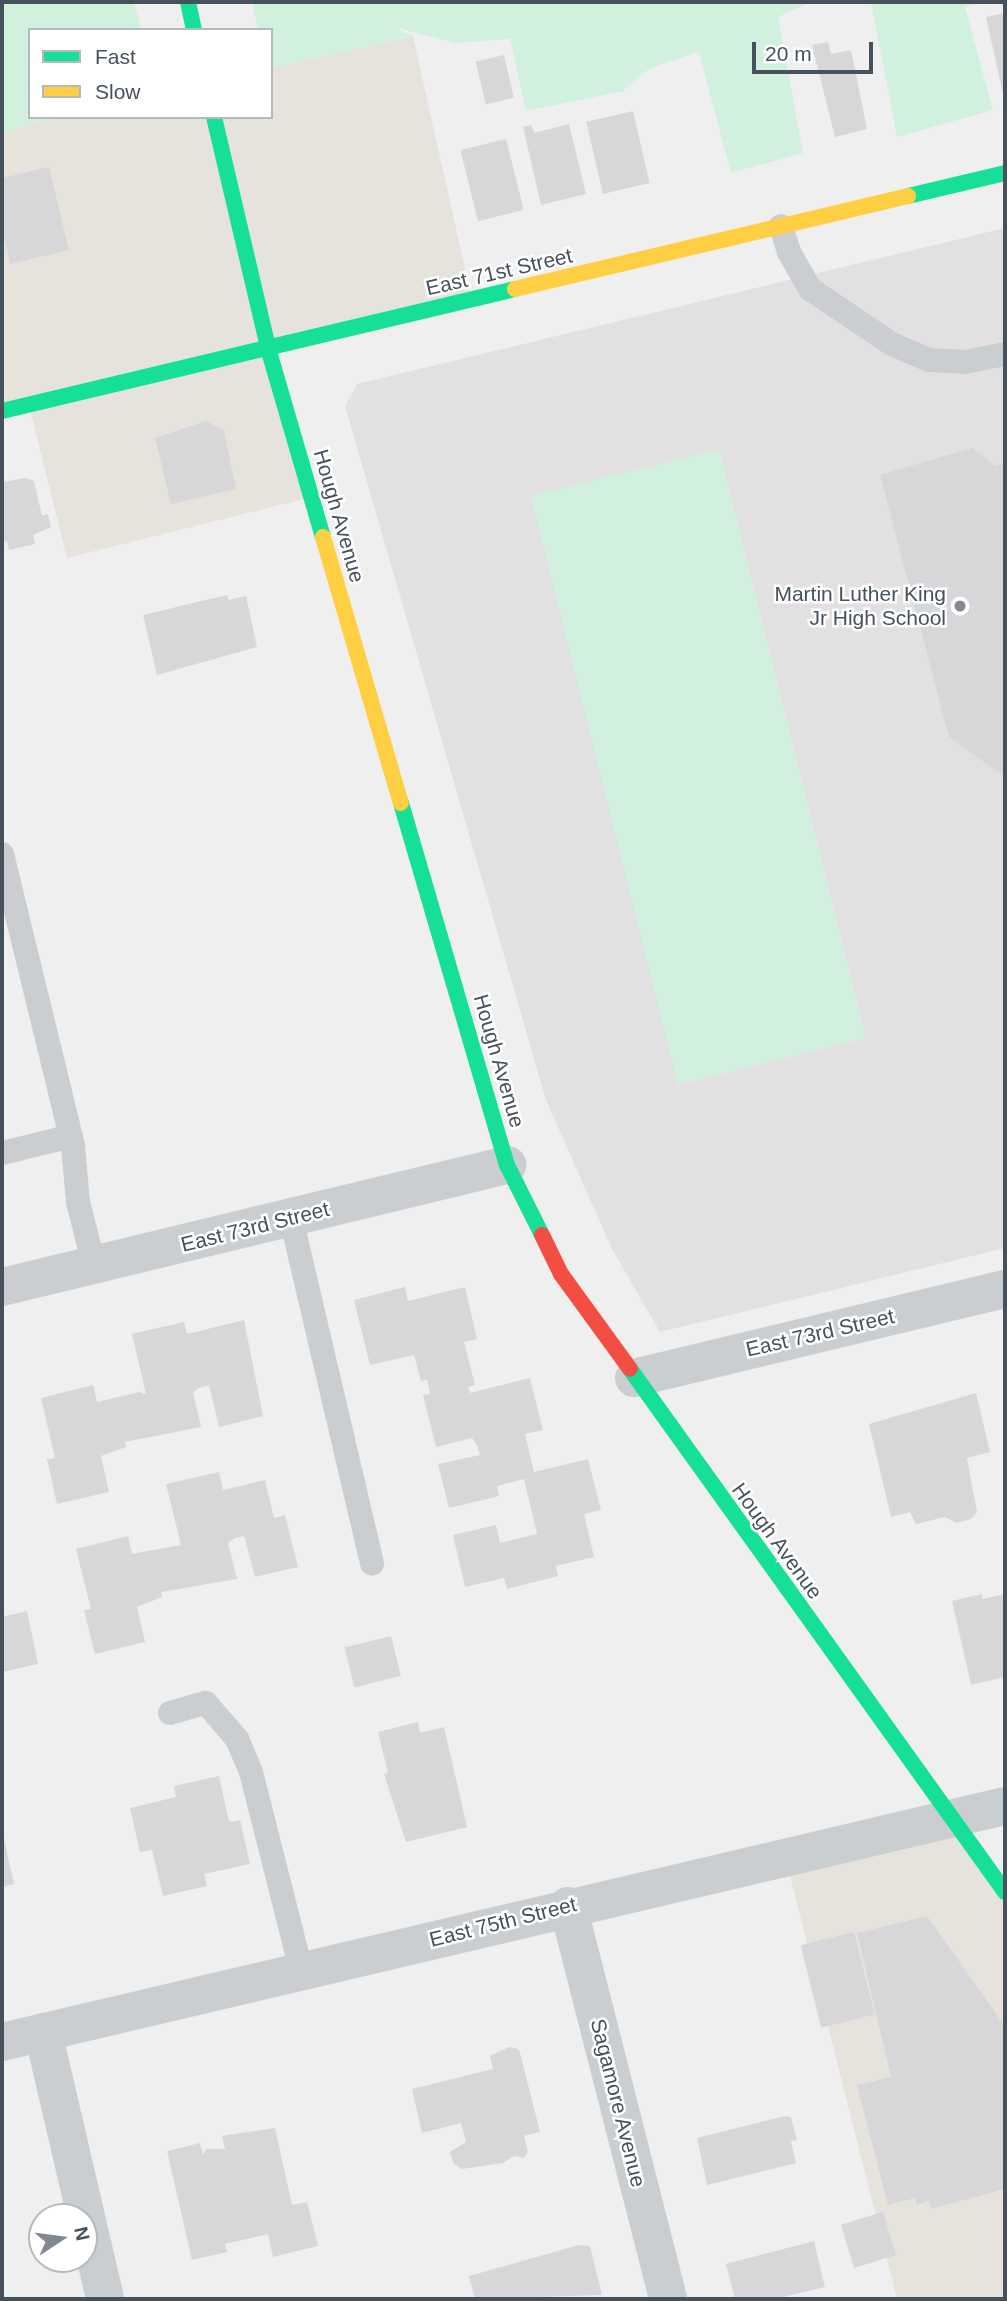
<!DOCTYPE html>
<html>
<head>
<meta charset="utf-8">
<style>
  body { margin:0 }
  #map { position:relative; width:1007px; height:2301px; overflow:hidden; background:#f0efef; font-family:Arial,sans-serif }
  div>[style] { position:absolute }
  .commercial>* { inset:0; background:#e5e3dc }
  .education>* { inset:0; background:#e2e0e1 }
  .green>* { inset:0; background:#d2f0de; transform-origin:0 0 }
  .building>* { inset:0; background:#d7d7d9; transform-origin:0 0 }
  .lane>* { height:24px; margin:-12px; padding:0 12px; transform-origin:12px; border-radius:12px; background:#cbced0 }
  .street>* { height:38px; margin:-19px; padding:0 19px; transform-origin:19px; border-radius:19px; background:#cbced0 }
  .fast>* { height:16px; margin:-8px; padding:0 8px; transform-origin:8px; border-radius:8px; background:#16e098 }
  .slow>* { height:16px; margin:-8px; padding:0 8px; transform-origin:8px; border-radius:8px; background:#ffcf43 }
  .jam>* { height:16px; margin:-8px; padding:0 8px; transform-origin:8px; border-radius:8px; background:#f24e42 }
  .dots>* { width:19px; height:19px; translate:-50% -50%; box-sizing:border-box; border:4px solid #fff; border-radius:50% }
  span { translate:-50% -50%; white-space:nowrap; text-align:center; line-height:1.15; -webkit-text-stroke:5px #fff; paint-order:stroke }
  .street-label { font-size:21px; color:#46515c }
  .poi-label { font-size:21px; color:#46515c }
  .right { translate:-100% -50%; text-align:right }
  .frame { position:absolute; inset:0; border:4px solid #46515c; pointer-events:none }
  .legend { position:absolute; left:28px; top:28px; width:245px; height:91px; box-sizing:border-box; background:#fff; border:2px solid #b5b9be; margin:0; padding:9px 12px; list-style:none; font-size:21px; color:#46515c }
  .legend li { display:flex; align-items:center; gap:14px; height:35px }
  .legend b { width:35px; border:2px solid #b5b9be }
  .north { position:absolute; left:28px; top:2203px; width:70px; height:70px; box-sizing:border-box; background:#fff; border:2px solid #b5b9be; border-radius:50%; rotate:77deg; font-size:19px; font-weight:700; line-height:28px; text-align:center; color:#46515c }
  .north::after { content:''; display:block; margin:auto; width:24px; height:32px; background:#82888f; clip-path:polygon(50% 0,100% 100%,50% 72%,0 100%) }
  .scale { position:absolute; left:752px; top:42px; width:121px; height:32px; box-sizing:border-box; border:4px solid #46515c; border-top:0; padding-left:9px; font-size:21px; line-height:24px; white-space:nowrap; color:#46515c; -webkit-text-stroke:5px #fff; paint-order:stroke }
</style>
</head>
<body>
<div id="map">
  <div class="commercial">
    <div style="clip-path:polygon(413px 36px,472px 300px,268px 348px,312px 497px,67px 558px,29px 405px,2px 411px,2px 132px,63px 117px,271px 117px,271px 68px)"></div>
    <div style="clip-path:polygon(951px 1818px,1005px 1892px,1005px 2299px,897px 2299px,785px 1856px)"></div>
  </div>
  <div class="education">
    <div style="clip-path:polygon(1005px 228px,1005px 1248px,660px 1332px,612px 1249px,546px 1100px,345px 406px,357px 384px)"></div>
  </div>
  <div class="green">
    <div style="clip-path:polygon(2px 2px,134px 2px,141px 30px,30px 30px,30px 117px,64px 117px,2px 132px)"></div>
    <div style="clip-path:polygon(252px 2px,811px 2px,778px 17px,803px 153px,731px 173px,699px 52px,650px 68px,623px 91px,526px 111px,510px 39px,455px 43px,393px 27px,413px 36px,271px 68px,271px 30px,258px 30px)"></div>
    <div style="clip-path:polygon(871px 2px,983px 2px,965px 7px,993px 110px,897px 137px)"></div>
    <div style="left:719px;top:449px;width:607px;height:194px;rotate:76deg"></div>
  </div>
  <div class="building">
    <div style="clip-path:polygon(1005px 13px,1005px 98px,1004px 98px,986px 17px)"></div>
    <div style="clip-path:polygon(828px 42px,831px 54px,851px 50px,867px 129px,835px 137px,812px 45px)"></div>
    <div style="left:504px;top:55px;width:44px;height:29px;rotate:77deg"></div>
    <div style="left:633px;top:111px;width:74px;height:48px;rotate:77deg"></div>
    <div style="clip-path:polygon(569px 124px,586px 194px,541px 205px,523px 127px,531px 125px,534px 133px)"></div>
    <div style="left:506px;top:139px;width:73px;height:47px;rotate:76deg"></div>
    <div style="clip-path:polygon(49px 167px,69px 250px,10px 264px,2px 227px,2px 178px)"></div>
    <div style="clip-path:polygon(206px 421px,224px 431px,236px 489px,171px 504px,155px 438px)"></div>
    <div style="clip-path:polygon(972px 448px,996px 466px,1005px 462px,1005px 777px,949px 737px,880px 475px)"></div>
    <div style="clip-path:polygon(26px 478px,34px 481px,42px 516px,48px 514px,51px 527px,33px 535px,35px 544px,9px 550px,7px 541px,2px 542px,2px 482px)"></div>
    <div style="clip-path:polygon(227px 595px,229px 600px,246px 596px,257px 647px,157px 675px,143px 615px)"></div>
    <div style="clip-path:polygon(405px 1287px,408px 1301px,465px 1287px,477px 1339px,464px 1342px,475px 1385px,468px 1387px,470px 1393px,530px 1378px,543px 1430px,525px 1434px,534px 1472px,588px 1459px,601px 1510px,584px 1514px,594px 1557px,556px 1566px,558px 1576px,507px 1589px,504px 1578px,465px 1587px,453px 1535px,496px 1525px,500px 1543px,537px 1534px,524px 1479px,497px 1486px,499px 1496px,449px 1508px,438px 1464px,480px 1455px,477px 1445px,472px 1438px,436px 1447px,423px 1395px,430px 1394px,427px 1380px,421px 1381px,414px 1355px,370px 1365px,354px 1300px)"></div>
    <div style="clip-path:polygon(244px 1320px,263px 1416px,219px 1427px,209px 1385px,199px 1388px,193px 1392px,201px 1427px,125px 1442px,126px 1447px,101px 1456px,109px 1492px,57px 1504px,47px 1459px,55px 1458px,41px 1398px,93px 1385px,97px 1402px,139px 1392px,146px 1394px,132px 1334px,184px 1322px,187px 1334px)"></div>
    <div style="clip-path:polygon(976px 1393px,990px 1452px,967px 1458px,977px 1512px,971px 1519px,956px 1523px,945px 1517px,916px 1524px,910px 1512px,891px 1517px,869px 1424px)"></div>
    <div style="clip-path:polygon(219px 1472px,223px 1490px,265px 1480px,274px 1518px,285px 1515px,298px 1567px,255px 1577px,244px 1536px,235px 1538px,228px 1543px,237px 1579px,161px 1592px,162px 1597px,137px 1607px,145px 1642px,95px 1654px,84px 1610px,91px 1609px,76px 1549px,128px 1536px,132px 1554px,181px 1545px,166px 1484px)"></div>
    <div style="clip-path:polygon(982px 1594px,982px 1599px,1005px 1594px,1005px 1677px,971px 1685px,952px 1601px)"></div>
    <div style="clip-path:polygon(27px 1611px,38px 1664px,2px 1672px,2px 1617px)"></div>
    <div style="left:391px;top:1636px;width:41px;height:48px;rotate:76deg"></div>
    <div style="clip-path:polygon(418px 1722px,420px 1733px,444px 1727px,467px 1827px,406px 1842px,384px 1774px,388px 1773px,378px 1732px)"></div>
    <div style="clip-path:polygon(219px 1776px,229px 1822px,240px 1820px,250px 1864px,204px 1874px,207px 1886px,163px 1896px,152px 1850px,140px 1852px,130px 1808px,176px 1797px,174px 1786px)"></div>
    <div style="clip-path:polygon(3px 1835px,14px 1884px,2px 1887px,2px 1836px)"></div>
    <div style="clip-path:polygon(927px 1916px,1005px 2026px,1005px 2189px,931px 2209px,929px 2201px,917px 2205px,915px 2198px,888px 2205px,857px 2085px,891px 2077px,857px 1933px)"></div>
    <div style="left:854px;top:1932px;width:85px;height:55px;rotate:76deg"></div>
    <div style="clip-path:polygon(509px 2047px,519px 2049px,540px 2132px,524px 2136px,528px 2152px,524px 2158px,514px 2156px,503px 2163px,462px 2169px,454px 2164px,450px 2152px,466px 2142px,461px 2123px,422px 2133px,412px 2089px,493px 2069px,490px 2056px)"></div>
    <div style="clip-path:polygon(785px 2116px,791px 2117px,797px 2140px,791px 2141px,796px 2163px,707px 2185px,697px 2138px)"></div>
    <div style="clip-path:polygon(275px 2128px,292px 2205px,307px 2202px,318px 2246px,273px 2257px,268px 2234px,225px 2244px,227px 2252px,192px 2260px,167px 2151px,200px 2143px,203px 2155px,206px 2149px,225px 2149px,222px 2136px)"></div>
    <div style="left:883px;top:2212px;width:45px;height:44px;rotate:73deg"></div>
    <div style="clip-path:polygon(814px 2241px,825px 2287px,775px 2299px,735px 2299px,726px 2264px)"></div>
    <div style="clip-path:polygon(579px 2245px,590px 2246px,602px 2295px,475px 2299px,469px 2276px)"></div>
  </div>
  <div class="lane">
    <div style="left:781px;top:226px;width:27px;rotate:73deg"></div>
    <div style="left:789px;top:252px;width:43px;rotate:60.4deg"></div>
    <div style="left:810px;top:289px;width:99px;rotate:33.9deg"></div>
    <div style="left:892px;top:344px;width:40px;rotate:23.4deg"></div>
    <div style="left:929px;top:360px;width:36px;rotate:3deg"></div>
    <div style="left:965px;top:362px;width:41px;rotate:-11.3deg"></div>
    <div style="left:2px;top:854px;width:301px;rotate:76.3deg"></div>
    <div style="left:73px;top:1146px;width:56px;rotate:84.9deg"></div>
    <div style="left:78px;top:1202px;width:65px;rotate:75.7deg"></div>
    <div style="left:2px;top:1153px;width:71px;rotate:-13.8deg"></div>
    <div style="left:291px;top:1218px;width:355px;rotate:76.8deg"></div>
    <div style="left:170px;top:1713px;width:37px;rotate:-16deg"></div>
    <div style="left:206px;top:1703px;width:48px;rotate:49.3deg"></div>
    <div style="left:237px;top:1739px;width:36px;rotate:67deg"></div>
    <div style="left:251px;top:1772px;width:207px;rotate:75.8deg"></div>
  </div>
  <div class="street">
    <div style="left:2px;top:1287px;width:520px;rotate:-13.58deg"></div>
    <div style="left:634px;top:1378px;width:382px;rotate:-13.5deg"></div>
    <div style="left:568px;top:1906px;width:406px;rotate:75.7deg"></div>
    <div style="left:43px;top:2032px;width:274px;rotate:76.9deg"></div>
    <div style="left:2px;top:2042px;width:1030px;rotate:-13.24deg"></div>
  </div>
  <div class="fast">
    <div style="left:188px;top:2px;width:29px;rotate:78deg"></div>
    <div style="left:214px;top:117px;width:237px;rotate:76.8deg"></div>
    <div style="left:268px;top:348px;width:197px;rotate:73.8deg"></div>
    <div style="left:908px;top:196px;width:100px;rotate:-13.3deg"></div>
    <div style="left:2px;top:411px;width:527px;rotate:-13.38deg"></div>
    <div style="left:401px;top:803px;width:377px;rotate:73.7deg"></div>
    <div style="left:507px;top:1165px;width:78px;rotate:63.4deg"></div>
    <div style="left:630px;top:1369px;width:644px;rotate:54.36deg"></div>
  </div>
  <div class="slow">
    <div style="left:515px;top:289px;width:404px;rotate:-13.3deg"></div>
    <div style="left:323px;top:537px;width:277px;rotate:73.7deg"></div>
  </div>
  <div class="jam">
    <div style="left:542px;top:1235px;width:43px;rotate:64deg"></div>
    <div style="left:561px;top:1274px;width:117px;rotate:54deg"></div>
  </div>
  <div class="dots">
    <div style="left:960px;top:606px;background:#82888f"></div>
  </div>
  <div class="street-label">
    <span style="left:499px;top:272px;rotate:-13deg">East 71st Street</span>
    <span style="left:339px;top:516px;rotate:74deg">Hough Avenue</span>
    <span style="left:499px;top:1061px;rotate:74deg">Hough Avenue</span>
    <span style="left:255px;top:1227px;rotate:-14deg">East 73rd Street</span>
    <span style="left:820px;top:1333px;rotate:-13deg">East 73rd Street</span>
    <span style="left:777px;top:1541px;rotate:54deg">Hough Avenue</span>
    <span style="left:503px;top:1922px;rotate:-14deg">East 75th Street</span>
    <span style="left:618px;top:2103px;rotate:76deg">Sagamore Avenue</span>
  </div>
  <div class="poi-label">
    <span class="right" style="left:946px;top:606px">Martin Luther King<br>Jr High School</span>
  </div>
  <div class="frame"></div>
  <ul class="legend">
  <li><b style="height:9px;background:#16e098"></b>Fast</li>
  <li><b style="height:9px;background:#ffcf43"></b>Slow</li>
  </ul>
  <div class="north">N</div>
  <div class="scale">20 m</div>
</div>
</body>
</html>
